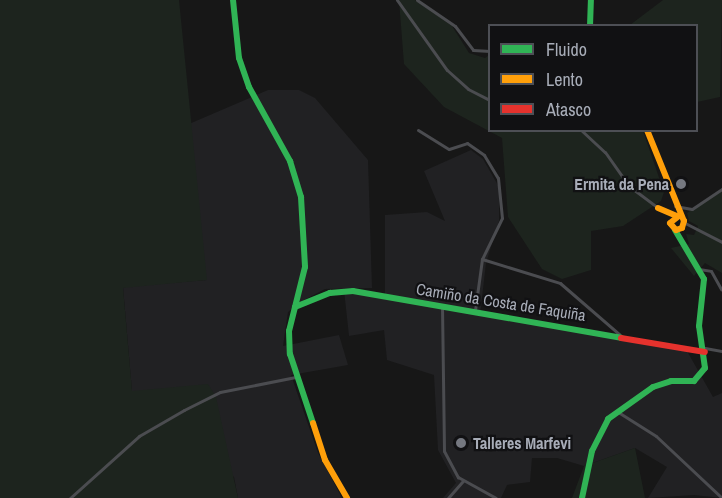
<!DOCTYPE html>
<html>
<head>
<meta charset="utf-8">
<style>
  body { margin:0 }
  #map { position:relative; width:722px; height:498px; overflow:hidden; background:#171717; font-family:"Archivo Narrow",sans-serif }
  div>[style] { position:absolute }
  .built>* { inset:0; background:#212123 }
  .green>* { inset:0; background:#1d241e }
  .street>* { height:3px; margin:-1.5px; padding:0 1.5px; transform-origin:1.5px; border-radius:1.5px; background:#4b4c50 }
  .fast>* { height:6px; margin:-3px; padding:0 3px; transform-origin:3px; border-radius:3px; background:#30b455 }
  .slow>* { height:6px; margin:-3px; padding:0 3px; transform-origin:3px; border-radius:3px; background:#ff9f0a }
  .jam>* { height:6px; margin:-3px; padding:0 3px; transform-origin:3px; border-radius:3px; background:#e5322d }
  .dots>* { width:16px; height:16px; translate:-50% -50%; box-sizing:border-box; border:3px solid #111113; border-radius:50% }
  span { translate:-50% -50%; white-space:nowrap; text-align:center; line-height:1.15; -webkit-text-stroke:4.5px #111113; paint-order:stroke }
  .poi-label { font-size:16px; color:#a8adb8; font-weight:700 }
  .right { translate:-100% -50%; text-align:right }
  .left { translate:0 -50%; text-align:left }
  .street-label { font-size:16px; color:#a8adb8 }
  .legend { position:absolute; left:488px; top:24px; width:210px; height:108px; box-sizing:border-box; background:#111113; border:2px solid #4d4f55; margin:0; padding:8px 10px; list-style:none; font-size:18px; color:#a8adb8 }
  .legend li { display:flex; align-items:center; gap:12px; height:30px }
  .legend b { width:30px; border:2px solid #4d4f55 }
</style>
</head>
<body>
<div id="map">
  <div class="built">
    <div style="clip-path:polygon(268px 90px,299px 90px,315px 98px,368px 160px,372px 288px,325px 289px,304px 300px,288px 312px,283px 346px,339px 335px,348px 365px,291px 375px,318px 453px,342px 498px,238px 498px,234px 477px,132px 391px,123px 287px,206px 280px,189px 124px)"></div>
    <div style="clip-path:polygon(471px 150px,483px 159px,499px 187px,499px 221px,486px 263px,480px 315px,687px 351px,713px 397px,722px 393px,722px 498px,694px 495px,648px 498px,667px 467px,635px 448px,584px 466px,557px 458px,532px 458px,530px 482px,507px 485px,501px 498px,443px 498px,456px 483px,438px 450px,434px 375px,387px 360px,384px 330px,349px 336px,344px 290px,385px 296px,385px 215px,427px 212px,445px 221px,424px 171px)"></div>
  </div>
  <div class="green">
    <div style="clip-path:polygon(0 0,179px 0,207px 280px,123px 288px,132px 391px,208px 384px,216px 397px,238px 498px,0 498px)"></div>
    <div style="clip-path:polygon(399px 0,415px 0,452px 26px,469px 53px,485px 58px,489px 55px,490px 130px,643px 131px,664px 192px,661px 201px,623px 226px,591px 231px,591px 270px,562px 279px,542px 269px,508px 217px,502px 138px,444px 107px,404px 64px)"></div>
    <div style="clip-path:polygon(663px 0,722px 0,720px 97px,697px 102px,696px 26px,630px 25px)"></div>
    <div style="clip-path:polygon(722px 189px,722px 273px,705px 263px,694px 276px,671px 248px,689px 244px,686px 234px,694px 235px,698px 226px,689px 221px,687px 213px)"></div>
    <div style="clip-path:polygon(635px 448px,645px 498px,572px 498px,584px 466px)"></div>
  </div>
  <div class="street">
    <div style="left:397px;top:0;width:86px;rotate:54.5deg"></div>
    <div style="left:447px;top:70px;width:28px;rotate:42deg"></div>
    <div style="left:468px;top:89px;width:25px;rotate:27deg"></div>
    <div style="left:417px;top:0;width:46px;rotate:34.4deg"></div>
    <div style="left:455px;top:26px;width:30px;rotate:53deg"></div>
    <div style="left:473px;top:50px;width:17px;rotate:3deg"></div>
    <div style="left:418px;top:130px;width:36px;rotate:32deg"></div>
    <div style="left:449px;top:149px;width:19px;rotate:-18deg"></div>
    <div style="left:467px;top:143px;width:21px;rotate:35deg"></div>
    <div style="left:484px;top:155px;width:27px;rotate:59deg"></div>
    <div style="left:498px;top:178px;width:40px;rotate:84.3deg"></div>
    <div style="left:502px;top:218px;width:46px;rotate:116deg"></div>
    <div style="left:482px;top:259px;width:51px;rotate:97.8deg"></div>
    <div style="left:581px;top:130px;width:33px;rotate:43deg"></div>
    <div style="left:605px;top:152px;width:42px;rotate:54.8deg"></div>
    <div style="left:629px;top:186px;width:36px;rotate:37deg"></div>
    <div style="left:675px;top:206px;width:17px;rotate:10deg"></div>
    <div style="left:692px;top:209px;width:36px;rotate:-34deg"></div>
    <div style="left:685px;top:223px;width:42px;rotate:27.2deg"></div>
    <div style="left:482px;top:259px;width:82px;rotate:17.1deg"></div>
    <div style="left:560px;top:283px;width:79px;rotate:40.9deg"></div>
    <div style="left:699px;top:269px;width:12px;rotate:9deg"></div>
    <div style="left:711px;top:271px;width:21px;rotate:61deg"></div>
    <div style="left:442px;top:306px;width:145px;rotate:89.2deg"></div>
    <div style="left:444px;top:451px;width:30px;rotate:62deg"></div>
    <div style="left:458px;top:477px;width:43px;rotate:28.9deg"></div>
    <div style="left:705px;top:348px;width:17px;rotate:10deg"></div>
    <div style="left:618px;top:412px;width:45px;rotate:32.3deg"></div>
    <div style="left:656px;top:436px;width:91px;rotate:43.2deg"></div>
    <div style="left:70px;top:498px;width:93px;rotate:-41.9deg"></div>
    <div style="left:139px;top:436px;width:52px;rotate:-30deg"></div>
    <div style="left:184px;top:410px;width:40px;rotate:-26.6deg"></div>
    <div style="left:220px;top:392px;width:77px;rotate:-11.2deg"></div>
    <div style="left:448px;top:498px;width:23px;rotate:-49deg"></div>
  </div>
  <div class="fast">
    <div style="left:233px;top:0;width:58px;rotate:84.1deg"></div>
    <div style="left:239px;top:58px;width:31px;rotate:71deg"></div>
    <div style="left:249px;top:87px;width:85px;rotate:61deg"></div>
    <div style="left:290px;top:161px;width:38px;rotate:73deg"></div>
    <div style="left:301px;top:197px;width:70px;rotate:86.7deg"></div>
    <div style="left:305px;top:267px;width:66px;rotate:104deg"></div>
    <div style="left:289px;top:331px;width:23px;rotate:88deg"></div>
    <div style="left:290px;top:354px;width:73px;rotate:71.6deg"></div>
    <div style="left:590px;top:26px;width:26px;rotate:-88deg"></div>
    <div style="left:295px;top:307px;width:38px;rotate:-22deg"></div>
    <div style="left:330px;top:293px;width:23px;rotate:-5deg"></div>
    <div style="left:353px;top:291px;width:272px;rotate:9.9deg"></div>
    <div style="left:582px;top:498px;width:48px;rotate:-78deg"></div>
    <div style="left:592px;top:451px;width:36px;rotate:-63deg"></div>
    <div style="left:608px;top:419px;width:55px;rotate:-35.4deg"></div>
    <div style="left:653px;top:387px;width:19px;rotate:-18deg"></div>
    <div style="left:671px;top:381px;width:23px"></div>
    <div style="left:694px;top:381px;width:17px;rotate:-50deg"></div>
    <div style="left:705px;top:368px;width:42px;rotate:-98.1deg"></div>
    <div style="left:699px;top:326px;width:47px;rotate:-83.9deg"></div>
    <div style="left:704px;top:279px;width:57px;rotate:-120.6deg"></div>
  </div>
  <div class="slow">
    <div style="left:647px;top:130px;width:98px;rotate:67.9deg"></div>
    <div style="left:684px;top:221px;width:7px;rotate:106deg"></div>
    <div style="left:682px;top:228px;width:6px;rotate:162deg"></div>
    <div style="left:676px;top:230px;width:9px;rotate:-131deg"></div>
    <div style="left:670px;top:223px;width:11px;rotate:-38deg"></div>
    <div style="left:658px;top:208px;width:21px;rotate:23deg"></div>
    <div style="left:313px;top:423px;width:39px;rotate:72deg"></div>
    <div style="left:325px;top:460px;width:44px;rotate:59.9deg"></div>
  </div>
  <div class="jam">
    <div style="left:621px;top:338px;width:85px;rotate:9.5deg"></div>
  </div>
  <div class="dots">
    <div style="left:681px;top:184px;background:#757880"></div>
    <div style="left:461px;top:443px;background:#757880"></div>
  </div>
  <div class="poi-label">
    <span class="right" style="left:669px;top:184px">Ermita da Pena</span>
    <span class="left" style="left:473px;top:443px">Talleres Marfevi</span>
  </div>
  <div class="street-label">
    <span style="left:501px;top:302px;rotate:9deg">Camiño da Costa de Faquiña</span>
  </div>
  <ul class="legend">
  <li><b style="height:8px;background:#30b455"></b>Fluido</li>
  <li><b style="height:8px;background:#ff9f0a"></b>Lento</li>
  <li><b style="height:8px;background:#e5322d"></b>Atasco</li>
  </ul>
</div>
</body>
</html>
